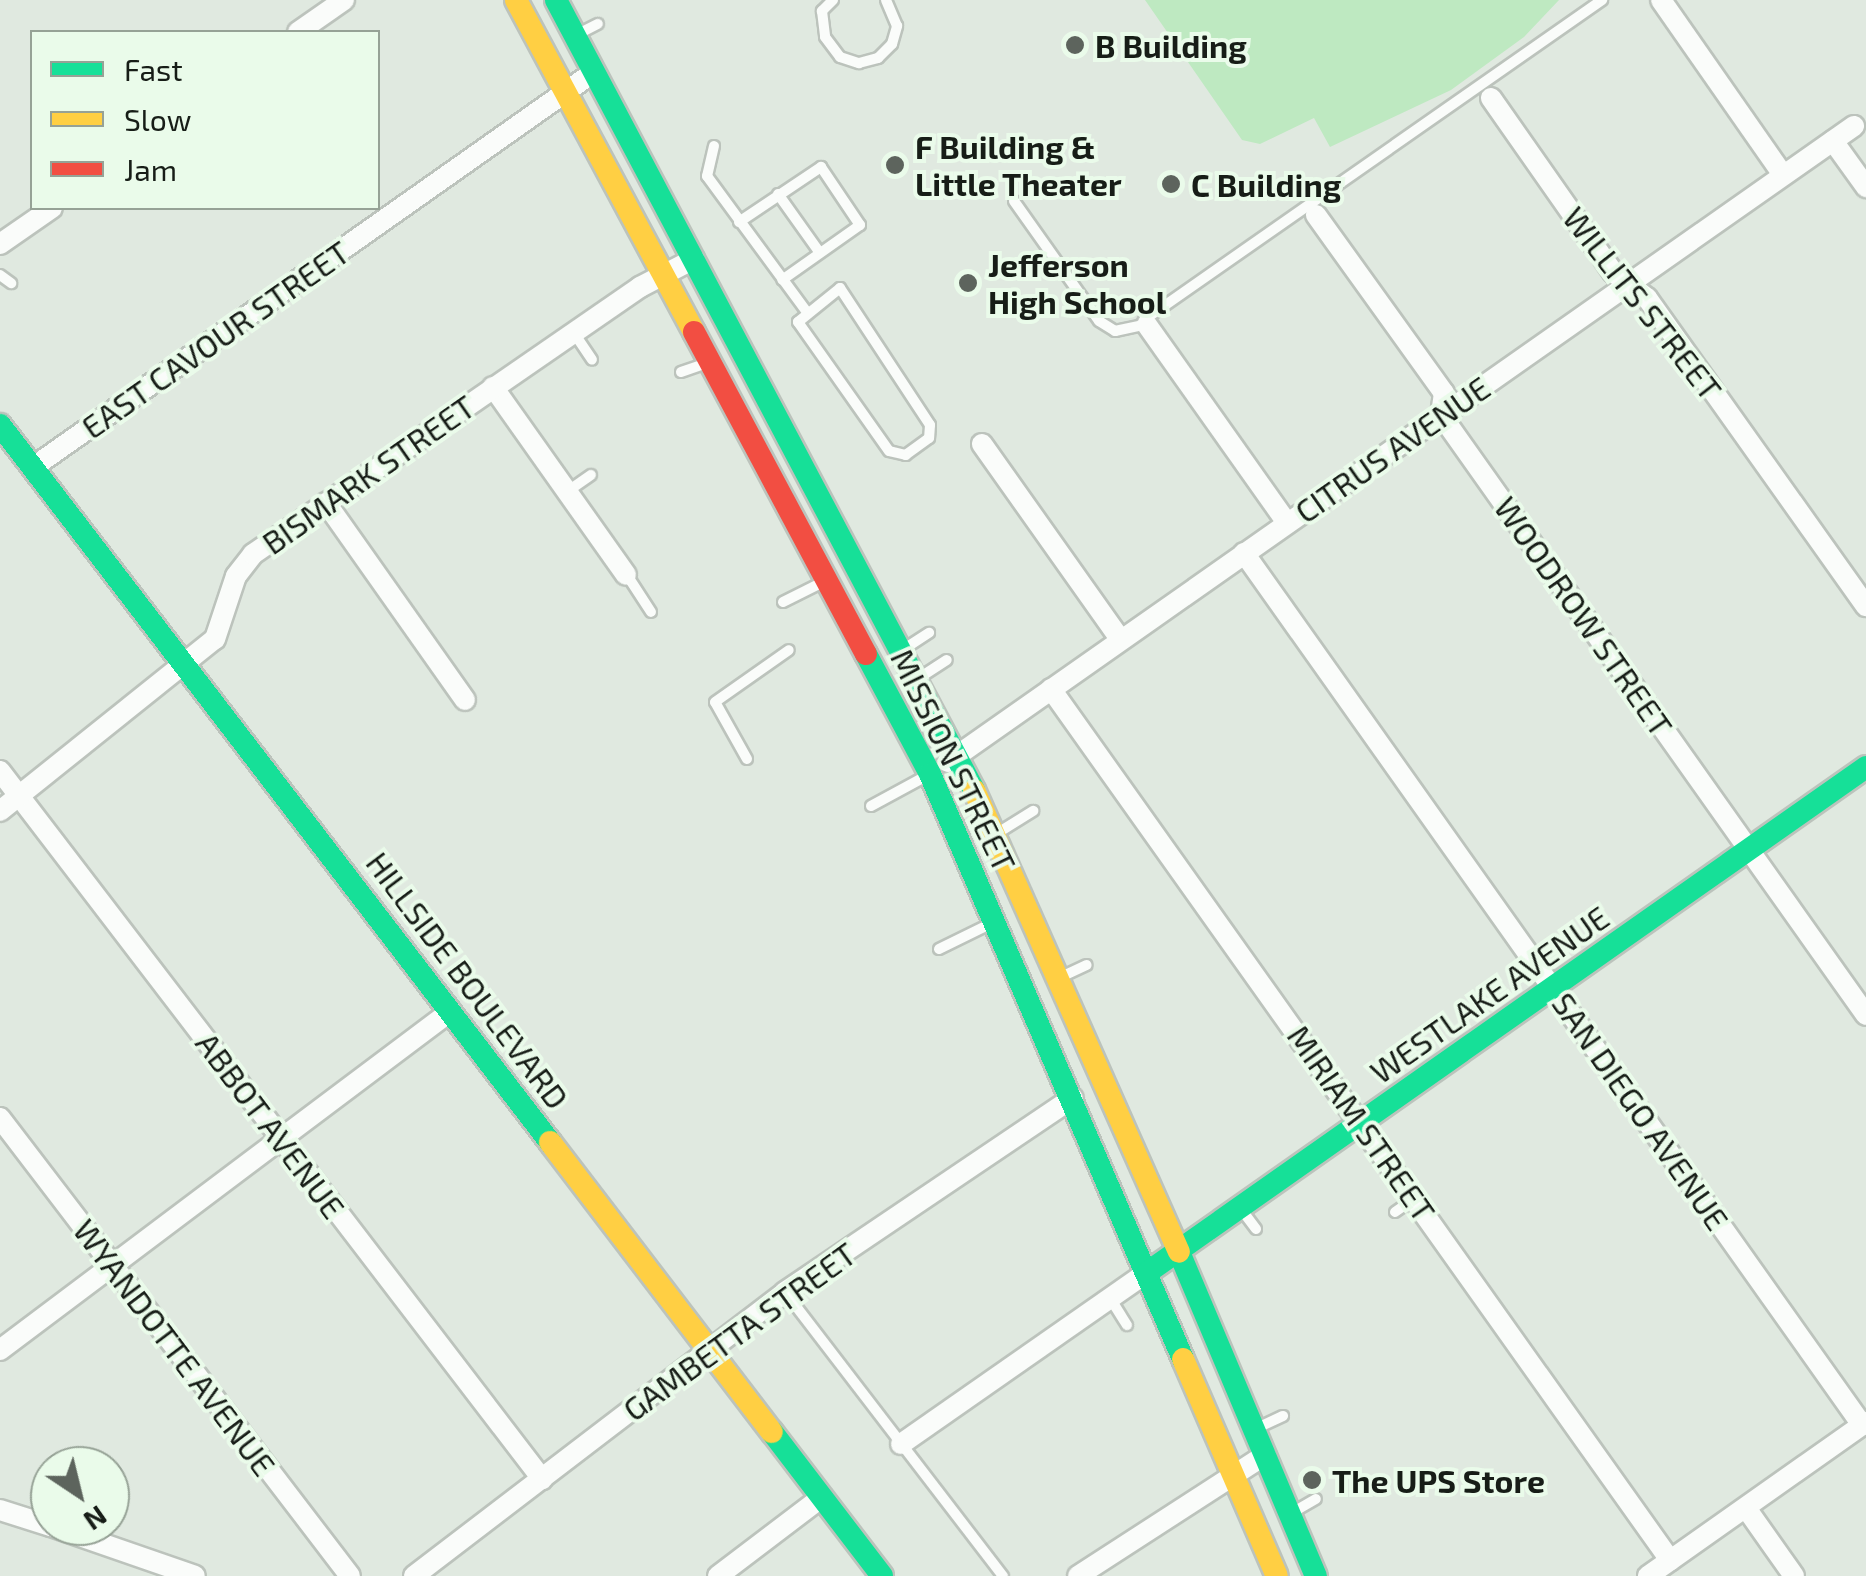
<!DOCTYPE html>
<html>
<head>
<meta charset="utf-8">
<style>
  body { margin:0 }
  #map { position:relative; width:1866px; height:1576px; overflow:hidden; background:#e0e9e0; font-family:"Exo 2",sans-serif }
  div>[style] { position:absolute }
  .green>* { inset:0; background:#bee9c1 }
  .roads { filter:drop-shadow(2px 0 #bcc3bc) drop-shadow(-2px 0 #bcc3bc) drop-shadow(0 2px #bcc3bc) drop-shadow(0 -2px #bcc3bc) }
  .lane>* { height:10px; margin:-5px; padding:0 5px; transform-origin:5px; border-radius:5px; background:#fafcfa }
  .street>* { height:20px; margin:-10px; padding:0 10px; transform-origin:10px; border-radius:10px; background:#fafcfa }
  .fast>* { height:22px; margin:-11px; padding:0 11px; transform-origin:11px; border-radius:11px; background:#16e098 }
  .slow>* { height:22px; margin:-11px; padding:0 11px; transform-origin:11px; border-radius:11px; background:#ffcf43 }
  .jam>* { height:22px; margin:-11px; padding:0 11px; transform-origin:11px; border-radius:11px; background:#f24e42 }
  .dots>* { width:28px; height:28px; translate:-50% -50%; box-sizing:border-box; border:5px solid #eafbea; border-radius:50% }
  span { translate:-50% -50%; white-space:nowrap; text-align:center; line-height:1.15; -webkit-text-stroke:8px #eafbea; paint-order:stroke }
  .poi-label { font-size:32px; color:#171d17; font-weight:700 }
  .left { translate:0 -50%; text-align:left }
  .street-label { font-size:32px; color:#171d17 }
  .legend { position:absolute; left:30px; top:30px; width:350px; height:180px; box-sizing:border-box; background:#eafbea; border:2px solid #96a296; margin:0; padding:12px 18px; list-style:none; font-size:30px; color:#171d17 }
  .legend li { display:flex; align-items:center; gap:20px; height:50px }
  .legend b { width:50px; border:2px solid #96a296 }
  .north { position:absolute; left:30px; top:1446px; width:100px; height:100px; box-sizing:border-box; background:#eafbea; border:2px solid #96a296; border-radius:50%; rotate:145deg; font-size:28px; font-weight:700; line-height:40px; text-align:center; color:#171d17 }
  .north::after { content:''; display:block; margin:auto; width:35px; height:45px; background:#5d645d; clip-path:polygon(50% 0,100% 100%,50% 72%,0 100%) }
</style>
</head>
<body>
<div id="map">
  <div class="green">
    <div style="clip-path:polygon(1145px 0,1559px 0,1524px 37px,1451px 90px,1330px 147px,1314px 118px,1260px 144px,1242px 140px)"></div>
  </div>
  <div class="roads">
    <div class="lane">
      <div style="left:833px;top:0;width:16px;rotate:135deg"></div>
      <div style="left:822px;top:11px;width:26px;rotate:83deg"></div>
      <div style="left:825px;top:37px;width:25px;rotate:53deg"></div>
      <div style="left:840px;top:57px;width:20px;rotate:18deg"></div>
      <div style="left:859px;top:63px;width:20px;rotate:-15deg"></div>
      <div style="left:878px;top:58px;width:20px;rotate:-45deg"></div>
      <div style="left:892px;top:44px;width:19px;rotate:-74deg"></div>
      <div style="left:897px;top:26px;width:28px;rotate:-113deg"></div>
      <div style="left:580px;top:33px;width:20px;rotate:-27deg"></div>
      <div style="left:714px;top:146px;width:31px;rotate:103deg"></div>
      <div style="left:707px;top:176px;width:167px;rotate:53.7deg"></div>
      <div style="left:778px;top:194px;width:72px;rotate:54.6deg"></div>
      <div style="left:1014px;top:201px;width:147px;rotate:54.7deg"></div>
      <div style="left:1099px;top:321px;width:19px;rotate:32deg"></div>
      <div style="left:1115px;top:331px;width:33px;rotate:-12deg"></div>
      <div style="left:739px;top:222px;width:99px;rotate:-33.9deg"></div>
      <div style="left:821px;top:167px;width:70px;rotate:56.1deg"></div>
      <div style="left:860px;top:225px;width:95px;rotate:144.8deg"></div>
      <div style="left:0;top:275px;width:14px;rotate:36deg"></div>
      <div style="left:840px;top:288px;width:164px;rotate:56.7deg"></div>
      <div style="left:930px;top:425px;width:13px;rotate:94deg"></div>
      <div style="left:929px;top:438px;width:29px;rotate:144deg"></div>
      <div style="left:906px;top:455px;width:17px;rotate:-167deg"></div>
      <div style="left:889px;top:451px;width:158px;rotate:-125.2deg"></div>
      <div style="left:798px;top:322px;width:54px;rotate:-39deg"></div>
      <div style="left:1144px;top:320px;width:559px;rotate:-34.94deg"></div>
      <div style="left:574px;top:333px;width:32px;rotate:56deg"></div>
      <div style="left:681px;top:372px;width:28px;rotate:-19deg"></div>
      <div style="left:568px;top:491px;width:28px;rotate:-35deg"></div>
      <div style="left:627px;top:575px;width:44px;rotate:57deg"></div>
      <div style="left:783px;top:602px;width:47px;rotate:-26.6deg"></div>
      <div style="left:904px;top:649px;width:30px;rotate:-33deg"></div>
      <div style="left:919px;top:678px;width:33px;rotate:-33deg"></div>
      <div style="left:747px;top:759px;width:65px;rotate:-119.3deg"></div>
      <div style="left:715px;top:702px;width:90px;rotate:-35.1deg"></div>
      <div style="left:871px;top:806px;width:65px;rotate:-28.5deg"></div>
      <div style="left:996px;top:834px;width:44px;rotate:-31.9deg"></div>
      <div style="left:939px;top:949px;width:59px;rotate:-26.1deg"></div>
      <div style="left:1063px;top:976px;width:26px;rotate:-25deg"></div>
      <div style="left:1241px;top:1209px;width:25px;rotate:53deg"></div>
      <div style="left:1395px;top:1212px;width:24px;rotate:-35deg"></div>
      <div style="left:785px;top:1292px;width:358px;rotate:52.5deg"></div>
      <div style="left:1110px;top:1298px;width:32px;rotate:58deg"></div>
      <div style="left:1255px;top:1429px;width:31px;rotate:-25deg"></div>
      <div style="left:1295px;top:1511px;width:24px;rotate:-30deg"></div>
    </div>
    <div class="street">
      <div style="left:1661px;top:0;width:213px;rotate:55.1deg"></div>
      <div style="left:298px;top:32px;width:56px;rotate:-34.8deg"></div>
      <div style="left:1491px;top:98px;width:213px;rotate:55deg"></div>
      <div style="left:1613px;top:272px;width:43px;rotate:37.4deg"></div>
      <div style="left:1647px;top:298px;width:378px;rotate:54.6deg"></div>
      <div style="left:1833px;top:141px;width:57px;rotate:54.3deg"></div>
      <div style="left:1316px;top:215px;width:219px;rotate:54.3deg"></div>
      <div style="left:1444px;top:393px;width:22px;rotate:98deg"></div>
      <div style="left:1441px;top:415px;width:735px;rotate:54.69deg"></div>
      <div style="left:0;top:244px;width:63px;rotate:-34.7deg"></div>
      <div style="left:1147px;top:325px;width:242px;rotate:54.7deg"></div>
      <div style="left:493px;top:387px;width:230px;rotate:54.7deg"></div>
      <div style="left:982px;top:444px;width:240px;rotate:54.7deg"></div>
      <div style="left:32px;top:468px;width:688px;rotate:-35.17deg"></div>
      <div style="left:326px;top:503px;width:241px;rotate:54.8deg"></div>
      <div style="left:1244px;top:553px;width:1069px;rotate:54.67deg"></div>
      <div style="left:1051px;top:689px;width:1069px;rotate:54.6deg"></div>
      <div style="left:948px;top:762px;width:1107px;rotate:-35.07deg"></div>
      <div style="left:0;top:771px;width:892px;rotate:52.56deg"></div>
      <div style="left:0;top:811px;width:275px;rotate:-38.7deg"></div>
      <div style="left:215px;top:639px;width:66px;rotate:-71.6deg"></div>
      <div style="left:236px;top:576px;width:28px;rotate:-52deg"></div>
      <div style="left:253px;top:554px;width:470px;rotate:-34.6deg"></div>
      <div style="left:640px;top:287px;width:61px;rotate:-27.4deg"></div>
      <div style="left:0;top:1118px;width:576px;rotate:52.61deg"></div>
      <div style="left:0;top:1350px;width:564px;rotate:-36.93deg"></div>
      <div style="left:901px;top:1444px;width:301px;rotate:-34.9deg"></div>
      <div style="left:1746px;top:1508px;width:83px;rotate:54.8deg"></div>
      <div style="left:0;top:1510px;width:52px;rotate:17.7deg"></div>
      <div style="left:51px;top:1526px;width:152px;rotate:19.1deg"></div>
      <div style="left:414px;top:1576px;width:467px;rotate:-37.4deg"></div>
      <div style="left:785px;top:1292px;width:347px;rotate:-34deg"></div>
      <div style="left:718px;top:1576px;width:131px;rotate:-37.2deg"></div>
      <div style="left:1078px;top:1576px;width:223px;rotate:-32.9deg"></div>
      <div style="left:1648px;top:1576px;width:267px;rotate:-35.2deg"></div>
    </div>
    <div class="fast">
      <div style="left:556px;top:0;width:894px;rotate:62.12deg"></div>
      <div style="left:0;top:425px;width:904px;rotate:52.51deg"></div>
      <div style="left:866px;top:654px;width:136px;rotate:61.9deg"></div>
      <div style="left:930px;top:774px;width:637px;rotate:66.61deg"></div>
      <div style="left:1179px;top:1252px;width:352px;rotate:67.1deg"></div>
      <div style="left:1148px;top:1272px;width:878px;rotate:-35.12deg"></div>
      <div style="left:772px;top:1432px;width:181px;rotate:52.6deg"></div>
    </div>
    <div class="slow">
      <div style="left:516px;top:0;width:377px;rotate:61.8deg"></div>
      <div style="left:974px;top:790px;width:505px;rotate:66.07deg"></div>
      <div style="left:550px;top:1142px;width:365px;rotate:52.6deg"></div>
      <div style="left:1183px;top:1359px;width:236px;rotate:66.6deg"></div>
    </div>
    <div class="jam">
      <div style="left:694px;top:332px;width:365px;rotate:61.9deg"></div>
    </div>
  </div>
  <div class="dots">
    <div style="left:1075px;top:45px;background:#5d645d"></div>
    <div style="left:895px;top:165px;background:#5d645d"></div>
    <div style="left:1171px;top:184px;background:#5d645d"></div>
    <div style="left:968px;top:283px;background:#5d645d"></div>
    <div style="left:1312px;top:1480px;background:#5d645d"></div>
  </div>
  <div class="poi-label">
    <span class="left" style="left:1095px;top:45px">B Building</span>
    <span class="left" style="left:915px;top:165px">F Building &amp;<br>Little Theater</span>
    <span class="left" style="left:1191px;top:184px">C Building</span>
    <span class="left" style="left:988px;top:283px">Jefferson<br>High School</span>
    <span class="left" style="left:1332px;top:1480px">The UPS Store</span>
  </div>
  <div class="street-label">
    <span style="left:1643px;top:303px;rotate:52deg">WILLITS STREET</span>
    <span style="left:215px;top:339px;rotate:-35deg">EAST CAVOUR STREET</span>
    <span style="left:1392px;top:449px;rotate:-35deg">CITRUS AVENUE</span>
    <span style="left:368px;top:474px;rotate:-35deg">BISMARK STREET</span>
    <span style="left:1584px;top:616px;rotate:55deg">WOODROW STREET</span>
    <span style="left:954px;top:760px;rotate:64deg">MISSION STREET</span>
    <span style="left:468px;top:980px;rotate:53deg">HILLSIDE BOULEVARD</span>
    <span style="left:1489px;top:994px;rotate:-35deg">WESTLAKE AVENUE</span>
    <span style="left:1641px;top:1111px;rotate:55deg">SAN DIEGO AVENUE</span>
    <span style="left:1362px;top:1123px;rotate:55deg">MIRIAM STREET</span>
    <span style="left:271px;top:1125px;rotate:53deg">ABBOT AVENUE</span>
    <span style="left:739px;top:1331px;rotate:-36deg">GAMBETTA STREET</span>
    <span style="left:175px;top:1347px;rotate:53deg">WYANDOTTE AVENUE</span>
  </div>
  <ul class="legend">
  <li><b style="height:12px;background:#16e098"></b>Fast</li>
  <li><b style="height:12px;background:#ffcf43"></b>Slow</li>
  <li><b style="height:12px;background:#f24e42"></b>Jam</li>
  </ul>
  <div class="north">N</div>
</div>
</body>
</html>
